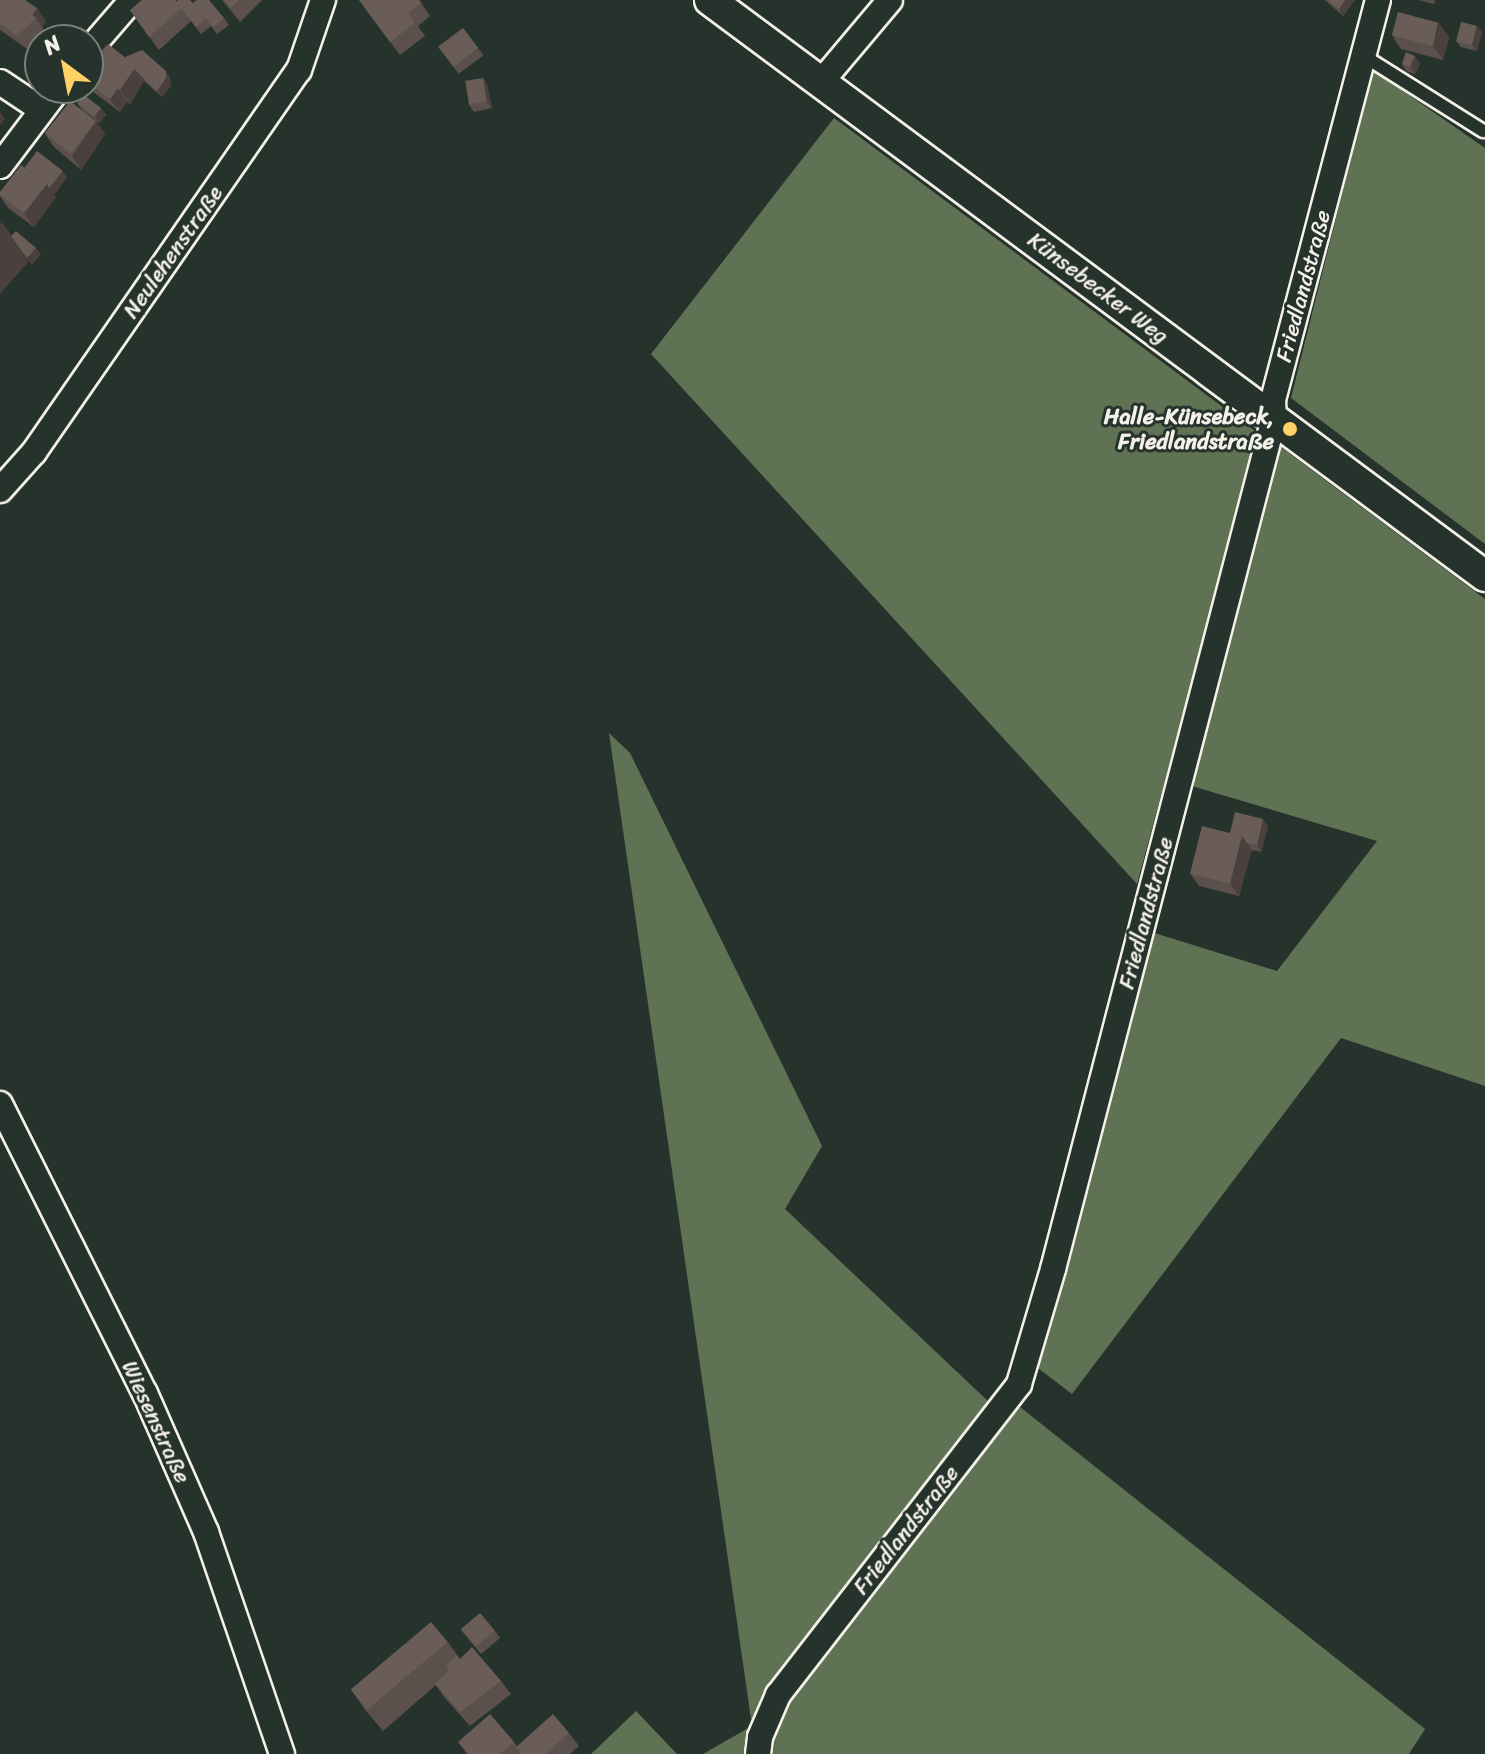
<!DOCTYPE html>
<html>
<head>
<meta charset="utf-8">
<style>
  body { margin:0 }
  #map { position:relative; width:1485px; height:1754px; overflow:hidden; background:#26332d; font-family:Sriracha,sans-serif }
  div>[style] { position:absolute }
  .green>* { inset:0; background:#607254 }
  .roads { filter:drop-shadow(2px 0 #f4f1e8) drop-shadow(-2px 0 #f4f1e8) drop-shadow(0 2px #f4f1e8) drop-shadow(0 -2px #f4f1e8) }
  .service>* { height:12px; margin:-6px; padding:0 6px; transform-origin:6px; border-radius:6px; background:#26332d }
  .minor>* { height:24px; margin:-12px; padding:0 12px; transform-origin:12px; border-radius:12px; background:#26332d }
  .tertiary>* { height:30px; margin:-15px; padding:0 15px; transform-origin:15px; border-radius:15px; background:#26332d }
  .wall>* { inset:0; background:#5b504c; transform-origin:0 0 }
  .shaded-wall>* { inset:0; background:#4a413e }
  .building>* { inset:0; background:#6a5d58; transform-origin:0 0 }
  .dots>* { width:22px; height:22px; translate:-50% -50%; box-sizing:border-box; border:4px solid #26332d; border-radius:50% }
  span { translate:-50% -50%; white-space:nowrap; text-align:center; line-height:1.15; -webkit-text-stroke:6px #26332d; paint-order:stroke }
  .street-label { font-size:22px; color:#f4f1e8 }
  .poi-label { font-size:22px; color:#f4f1e8; font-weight:700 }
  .right { translate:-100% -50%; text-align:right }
  .north { position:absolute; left:24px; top:24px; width:80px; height:80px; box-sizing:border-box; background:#26332d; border:2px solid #787f78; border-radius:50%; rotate:328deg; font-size:22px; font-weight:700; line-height:32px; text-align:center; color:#f4f1e8 }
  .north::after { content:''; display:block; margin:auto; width:28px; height:36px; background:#ffd166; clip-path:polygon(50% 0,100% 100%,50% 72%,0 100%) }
</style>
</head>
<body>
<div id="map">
  <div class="green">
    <div style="clip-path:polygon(1373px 70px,1485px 148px,1485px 544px,1291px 398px)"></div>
    <div style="clip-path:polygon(834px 118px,1259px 434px,1137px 884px,651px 354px)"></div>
    <div style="clip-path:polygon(1278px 445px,1485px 599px,1485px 1086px,1341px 1038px,1072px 1394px,1038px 1368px,1053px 1269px,1148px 931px,1277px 971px,1377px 841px,1185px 784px)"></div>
    <div style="clip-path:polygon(609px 733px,630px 753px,822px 1146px,785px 1209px,991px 1404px,748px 1754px,703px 1754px,752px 1726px)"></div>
    <div style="clip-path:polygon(1015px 1403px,1425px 1729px,1409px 1754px,769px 1754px,781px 1712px)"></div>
    <div style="clip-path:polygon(636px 1711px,677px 1754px,591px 1754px)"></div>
  </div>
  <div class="roads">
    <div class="service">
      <div style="left:1364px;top:56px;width:141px;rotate:32.2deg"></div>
    </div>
    <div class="minor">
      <div style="left:88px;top:51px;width:67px;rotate:-49.2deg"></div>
      <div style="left:0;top:82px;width:50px;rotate:33.7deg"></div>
      <div style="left:821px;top:82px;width:107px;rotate:-49.9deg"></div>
      <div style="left:0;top:166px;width:98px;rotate:-52.9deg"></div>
      <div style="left:0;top:490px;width:51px;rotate:-48.2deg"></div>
      <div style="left:34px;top:452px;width:465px;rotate:-55.3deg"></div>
      <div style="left:299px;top:70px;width:74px;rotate:-71.1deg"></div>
      <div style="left:0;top:1104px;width:323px;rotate:63.4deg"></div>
      <div style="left:145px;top:1393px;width:152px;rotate:66.3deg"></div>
      <div style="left:206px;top:1532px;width:235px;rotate:71.1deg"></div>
      <div style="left:758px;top:1754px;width:17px;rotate:-83deg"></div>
      <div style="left:760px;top:1737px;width:46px;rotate:-66.8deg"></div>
      <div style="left:778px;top:1695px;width:393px;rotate:-52.2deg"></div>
      <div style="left:1019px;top:1384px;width:120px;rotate:-73.5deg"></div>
      <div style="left:1053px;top:1269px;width:878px;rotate:-75.43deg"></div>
      <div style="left:1274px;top:419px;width:19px;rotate:-93deg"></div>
      <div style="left:1273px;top:400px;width:414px;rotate:-75.3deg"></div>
    </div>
    <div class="tertiary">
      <div style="left:710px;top:0;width:966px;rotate:36.62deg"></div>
    </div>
  </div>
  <div class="wall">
    <div style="clip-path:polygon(0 0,37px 8px,46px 22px,42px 27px,45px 32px,27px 49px,0 30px)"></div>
    <div style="clip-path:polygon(222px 0,262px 0,240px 22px)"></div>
    <div style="clip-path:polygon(359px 0,419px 0,430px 16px,418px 26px,425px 36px,400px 55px)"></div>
    <div style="clip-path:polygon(1325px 0,1355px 0,1343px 16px)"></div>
    <div style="clip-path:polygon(1418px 0,1435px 0,1434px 4px)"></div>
    <div style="clip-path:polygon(176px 2px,193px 3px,224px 18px,229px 25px,217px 34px,211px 26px,201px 34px,191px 21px,159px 50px,130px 10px)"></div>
    <div style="clip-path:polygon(1477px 26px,1482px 32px,1477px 51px,1461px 47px,1456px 41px)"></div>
    <div style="left:463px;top:28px;width:34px;height:31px;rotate:53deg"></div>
    <div style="clip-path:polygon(1392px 35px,1449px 37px,1443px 60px,1401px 49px)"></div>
    <div style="clip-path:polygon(125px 57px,170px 78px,171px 85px,162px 97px,144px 81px,130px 104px,127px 102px,120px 112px,92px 91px,88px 85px,88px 65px)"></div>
    <div style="clip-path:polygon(1420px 63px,1415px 74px,1406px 71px,1402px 64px)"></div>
    <div style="clip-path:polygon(483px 78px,487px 85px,492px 108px,474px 112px,469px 105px)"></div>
    <div style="clip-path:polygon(78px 104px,101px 108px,106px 115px,99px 123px,82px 110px)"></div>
    <div style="clip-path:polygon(96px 121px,105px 134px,81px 170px,54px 147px,45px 134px)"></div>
    <div style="clip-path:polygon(25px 167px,67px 177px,54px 195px,56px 197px,34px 227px,8px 208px,0 196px,0 192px)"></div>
    <div style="clip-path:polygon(1268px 826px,1261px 852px,1251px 850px,1239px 896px,1199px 886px,1190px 873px,1230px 833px)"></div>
    <div style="clip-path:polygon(461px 1630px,495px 1631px,500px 1638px,481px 1654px)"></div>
    <div style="clip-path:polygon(448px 1642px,460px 1659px,501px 1681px,511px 1694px,470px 1726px,444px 1697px,436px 1685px,383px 1731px,366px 1711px,352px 1691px)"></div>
    <div style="clip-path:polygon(569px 1733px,579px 1746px,570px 1754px,467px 1754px,458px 1742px,514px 1742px,517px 1746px)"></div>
  </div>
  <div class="shaded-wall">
    <div style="clip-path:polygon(1345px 0,1355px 0,1343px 16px,1339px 9px)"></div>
    <div style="clip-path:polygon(37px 8px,46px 22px,42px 27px,36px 18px,32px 15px)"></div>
    <div style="clip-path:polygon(1439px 23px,1449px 37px,1443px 60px,1433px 46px)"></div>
    <div style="clip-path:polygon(1477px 26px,1482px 32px,1477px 51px,1472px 45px)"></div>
    <div style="clip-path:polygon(1415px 56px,1420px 63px,1415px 74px,1410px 67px)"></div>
    <div style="clip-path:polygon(136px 66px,145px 79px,130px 104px,120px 90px)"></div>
    <div style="clip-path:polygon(166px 71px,170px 78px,171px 85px,162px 97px,157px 91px)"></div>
    <div style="clip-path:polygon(483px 78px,487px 85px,492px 108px,487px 102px)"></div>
    <div style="clip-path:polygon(118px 88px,127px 102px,120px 112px,110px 99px)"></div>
    <div style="clip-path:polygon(101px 108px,106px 115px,99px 123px,95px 116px)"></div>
    <div style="clip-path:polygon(0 112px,5px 119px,0 125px)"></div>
    <div style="clip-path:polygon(96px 121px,105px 134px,81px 170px,72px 156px)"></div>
    <div style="clip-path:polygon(63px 171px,67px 177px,54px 195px,56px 197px,34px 227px,24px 213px,47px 184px)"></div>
    <div style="clip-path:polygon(2px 222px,29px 261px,0 294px,0 225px)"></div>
    <div style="clip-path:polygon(36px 248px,41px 254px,32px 265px,27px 258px)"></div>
    <div style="clip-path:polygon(1263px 819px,1268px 826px,1261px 852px,1257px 845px)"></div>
    <div style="clip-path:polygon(1242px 836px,1252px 850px,1239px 896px,1230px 883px)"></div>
  </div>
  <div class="building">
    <div style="clip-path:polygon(0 0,25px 0,37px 8px,32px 15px,36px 18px,17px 36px,0 24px)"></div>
    <div style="clip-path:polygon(142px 0,175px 0,182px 8px,149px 37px,130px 10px)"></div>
    <div style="clip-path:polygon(178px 0,190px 0,193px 3px,197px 0,209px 0,224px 18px,213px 27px,206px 19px,196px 27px,176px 2px)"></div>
    <div style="clip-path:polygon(224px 0,239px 0,231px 8px)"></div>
    <div style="clip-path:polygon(359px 0,419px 0,421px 3px,408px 13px,415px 23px,390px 42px)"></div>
    <div style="clip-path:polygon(1327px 0,1345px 0,1339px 9px)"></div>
    <div style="left:1398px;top:12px;width:42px;height:24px;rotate:15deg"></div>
    <div style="left:1461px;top:22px;width:16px;height:20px;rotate:14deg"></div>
    <div style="left:463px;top:28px;width:25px;height:31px;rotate:53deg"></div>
    <div style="clip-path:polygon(108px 44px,136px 66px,120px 90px,118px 88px,110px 99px,88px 82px,88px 65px)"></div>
    <div style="clip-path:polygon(142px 50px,166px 71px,166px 78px,157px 91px,134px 69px,136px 66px,125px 57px)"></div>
    <div style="clip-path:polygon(1406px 52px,1415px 56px,1410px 67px,1402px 64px)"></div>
    <div style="left:483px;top:78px;width:24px;height:18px;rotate:81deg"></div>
    <div style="left:84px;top:95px;width:21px;height:11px;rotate:37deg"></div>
    <div style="left:70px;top:101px;width:33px;height:41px;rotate:38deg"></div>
    <div style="clip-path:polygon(37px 151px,63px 171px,49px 188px,47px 184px,25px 167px)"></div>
    <div style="clip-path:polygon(21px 165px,47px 184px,24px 213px,0 195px,0 192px)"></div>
    <div style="clip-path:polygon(16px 231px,36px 248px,27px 258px,11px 236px)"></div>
    <div style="clip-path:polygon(1235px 812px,1263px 819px,1257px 845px,1247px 843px,1242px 836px,1230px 833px)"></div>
    <div style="left:1202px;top:826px;width:41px;height:49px;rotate:14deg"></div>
    <div style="left:480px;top:1613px;width:23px;height:25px;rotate:50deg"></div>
    <div style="left:431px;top:1622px;width:26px;height:105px;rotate:50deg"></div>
    <div style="clip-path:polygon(472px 1647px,501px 1681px,460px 1712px,435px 1684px)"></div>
    <div style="clip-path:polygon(457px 1655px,460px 1659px,449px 1670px,446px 1665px)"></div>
    <div style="clip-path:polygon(490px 1714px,514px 1742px,500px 1754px,469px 1754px,458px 1742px)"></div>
    <div style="clip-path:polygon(553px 1714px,569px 1733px,545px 1754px,522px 1754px,516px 1747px)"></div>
  </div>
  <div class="dots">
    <div style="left:1290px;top:429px;background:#ffd166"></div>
  </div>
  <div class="street-label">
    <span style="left:173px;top:252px;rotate:-55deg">Neulehenstraße</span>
    <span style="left:1303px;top:286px;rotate:-75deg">Friedlandstraße</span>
    <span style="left:1098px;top:288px;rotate:37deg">Künsebecker Weg</span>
    <span style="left:1146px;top:913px;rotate:-75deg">Friedlandstraße</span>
    <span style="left:156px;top:1422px;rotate:65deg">Wiesenstraße</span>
    <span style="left:906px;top:1530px;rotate:-52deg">Friedlandstraße</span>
  </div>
  <div class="poi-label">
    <span class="right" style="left:1274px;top:429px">Halle-Künsebeck,<br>Friedlandstraße</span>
  </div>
  <div class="north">N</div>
</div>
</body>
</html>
